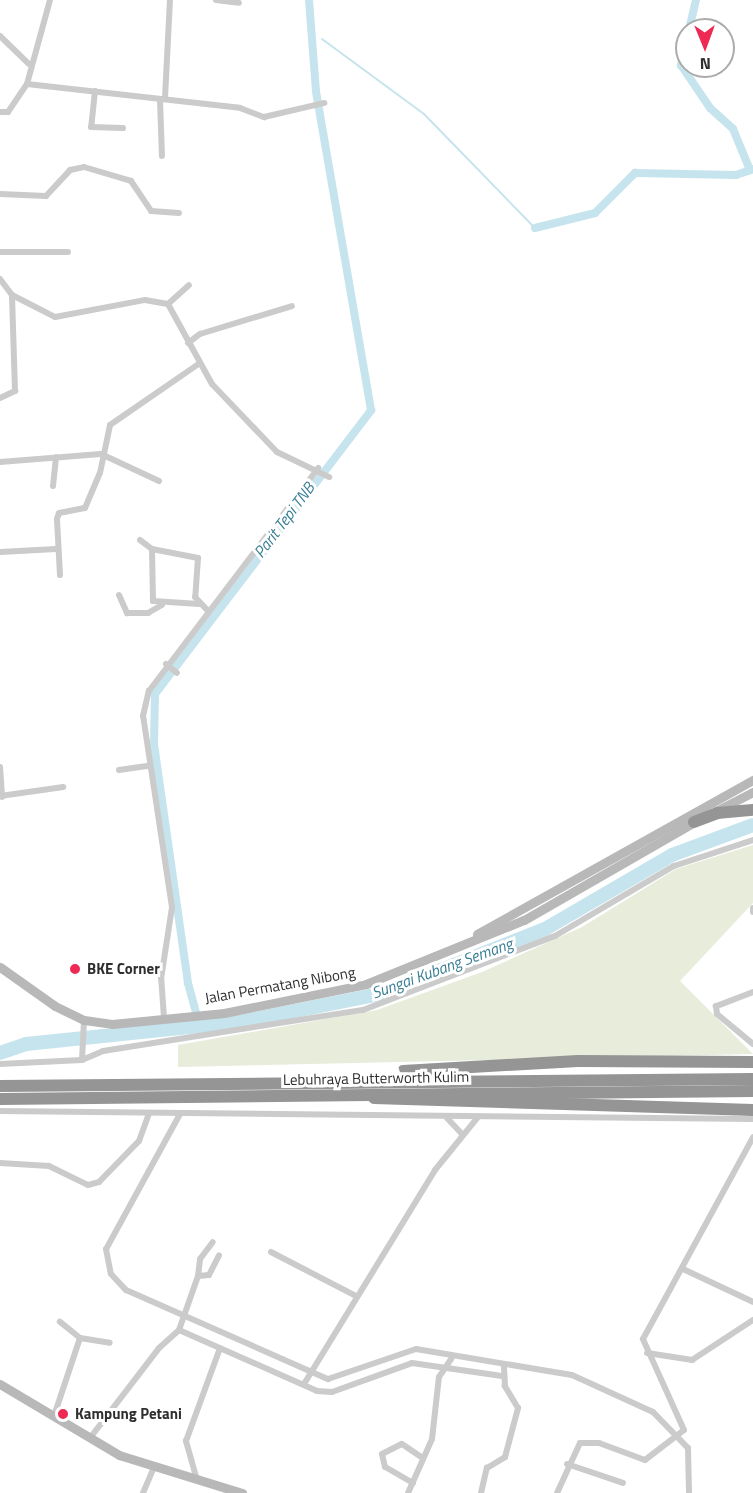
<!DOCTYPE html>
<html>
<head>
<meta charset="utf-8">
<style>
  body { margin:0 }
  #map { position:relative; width:753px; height:1493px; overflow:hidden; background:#fff; font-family:"Titillium Web",sans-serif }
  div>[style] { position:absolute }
  .green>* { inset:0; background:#e7ecdb }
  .stream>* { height:2px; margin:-1px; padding:0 1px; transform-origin:1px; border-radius:1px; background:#c6e4ed }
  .canal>* { height:8px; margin:-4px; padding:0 4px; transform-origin:4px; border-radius:4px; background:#c6e4ed }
  .river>* { height:14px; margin:-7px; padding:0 7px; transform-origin:7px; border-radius:7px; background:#c6e4ed }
  .street>* { height:6px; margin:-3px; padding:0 3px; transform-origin:3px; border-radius:3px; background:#cbcbcb }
  .secondary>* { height:9px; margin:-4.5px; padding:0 4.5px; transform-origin:4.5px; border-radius:4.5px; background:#b8b8b8 }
  .highway>* { height:12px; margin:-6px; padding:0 6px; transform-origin:6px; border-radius:6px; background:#959595 }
  .dots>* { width:16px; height:16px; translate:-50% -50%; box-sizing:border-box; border:3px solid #fff; border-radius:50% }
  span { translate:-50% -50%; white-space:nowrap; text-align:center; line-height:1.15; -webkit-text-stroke:6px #fff; paint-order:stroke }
  .poi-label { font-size:15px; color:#2e2e2e; font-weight:700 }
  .left { translate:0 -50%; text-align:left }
  .street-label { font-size:15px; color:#2e2e2e }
  .water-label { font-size:16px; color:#397e94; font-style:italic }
  .north { position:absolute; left:675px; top:18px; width:60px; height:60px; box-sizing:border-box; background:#fff; border:2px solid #ababab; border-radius:50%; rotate:179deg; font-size:16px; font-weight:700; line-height:24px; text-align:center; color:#2e2e2e }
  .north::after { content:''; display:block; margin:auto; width:21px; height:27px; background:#ed2954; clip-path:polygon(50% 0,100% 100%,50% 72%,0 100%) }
</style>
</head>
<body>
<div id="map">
  <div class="green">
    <div style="clip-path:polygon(753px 845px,753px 903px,680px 981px,753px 1054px,178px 1067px,178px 1045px,377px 1010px,482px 972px,582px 927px,676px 869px)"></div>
  </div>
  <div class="stream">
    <div style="left:322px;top:39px;width:127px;rotate:36.3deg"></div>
    <div style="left:424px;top:114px;width:159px;rotate:45.8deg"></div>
  </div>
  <div class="canal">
    <div style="left:689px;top:30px;width:31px;rotate:-77deg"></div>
    <div style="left:687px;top:39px;width:27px;rotate:103deg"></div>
    <div style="left:681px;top:65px;width:52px;rotate:56deg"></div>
    <div style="left:710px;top:108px;width:31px;rotate:42deg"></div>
    <div style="left:733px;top:129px;width:44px;rotate:67.5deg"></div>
    <div style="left:535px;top:228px;width:62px;rotate:-14deg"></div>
    <div style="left:595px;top:213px;width:57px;rotate:-45deg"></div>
    <div style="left:635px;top:173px;width:101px;rotate:1.1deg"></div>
    <div style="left:736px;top:175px;width:18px;rotate:-19deg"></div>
    <div style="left:200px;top:1027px;width:46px;rotate:-105.3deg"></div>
    <div style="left:188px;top:983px;width:240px;rotate:-98.1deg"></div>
    <div style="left:154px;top:745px;width:51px;rotate:-88.9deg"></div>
    <div style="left:155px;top:694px;width:357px;rotate:-52.7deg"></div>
    <div style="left:371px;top:410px;width:324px;rotate:-99.8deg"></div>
    <div style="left:316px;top:91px;width:91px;rotate:-94.4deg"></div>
  </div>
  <div class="river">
    <div style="left:0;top:1053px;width:28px;rotate:-19deg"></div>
    <div style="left:26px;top:1044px;width:215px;rotate:-5.9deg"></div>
    <div style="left:240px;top:1022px;width:143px;rotate:-11.3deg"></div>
    <div style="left:380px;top:994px;width:177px;rotate:-21.5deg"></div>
    <div style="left:545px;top:929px;width:147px;rotate:-30.2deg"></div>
    <div style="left:672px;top:855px;width:86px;rotate:-20.3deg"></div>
  </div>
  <div class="street">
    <div style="left:216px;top:0;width:23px;rotate:7deg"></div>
    <div style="left:0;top:36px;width:40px;rotate:44deg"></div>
    <div style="left:27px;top:84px;width:214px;rotate:6.4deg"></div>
    <div style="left:240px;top:108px;width:26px;rotate:21deg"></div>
    <div style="left:264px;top:117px;width:62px;rotate:-13.1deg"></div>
    <div style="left:95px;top:91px;width:36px;rotate:96deg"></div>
    <div style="left:91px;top:127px;width:32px;rotate:2deg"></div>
    <div style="left:165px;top:98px;width:98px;rotate:-87.1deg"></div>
    <div style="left:160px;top:100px;width:56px;rotate:88deg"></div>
    <div style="left:0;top:112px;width:8px"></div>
    <div style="left:8px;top:112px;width:34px;rotate:-56deg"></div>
    <div style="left:27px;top:84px;width:87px;rotate:-74.7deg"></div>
    <div style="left:0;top:194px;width:46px;rotate:2.5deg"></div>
    <div style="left:46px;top:196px;width:35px;rotate:-47deg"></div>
    <div style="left:70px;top:170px;width:14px;rotate:-12deg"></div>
    <div style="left:84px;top:167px;width:49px;rotate:16.6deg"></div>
    <div style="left:131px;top:181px;width:36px;rotate:56deg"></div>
    <div style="left:151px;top:211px;width:28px;rotate:4deg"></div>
    <div style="left:0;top:252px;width:68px"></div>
    <div style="left:0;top:279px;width:20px;rotate:53deg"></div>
    <div style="left:12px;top:295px;width:48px;rotate:27.1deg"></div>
    <div style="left:55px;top:317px;width:92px;rotate:-10.7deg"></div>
    <div style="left:145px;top:300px;width:23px;rotate:10deg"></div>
    <div style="left:168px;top:304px;width:91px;rotate:61.2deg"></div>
    <div style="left:212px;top:384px;width:94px;rotate:46.3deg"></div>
    <div style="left:277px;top:452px;width:58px;rotate:25.7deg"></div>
    <div style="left:168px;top:304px;width:28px;rotate:-42deg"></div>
    <div style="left:188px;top:343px;width:15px;rotate:-37deg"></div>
    <div style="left:200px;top:334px;width:96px;rotate:-16.9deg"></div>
    <div style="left:0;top:398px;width:17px;rotate:-25deg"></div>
    <div style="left:15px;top:391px;width:96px;rotate:-91.8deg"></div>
    <div style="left:0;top:462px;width:101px;rotate:-4.5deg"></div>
    <div style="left:101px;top:454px;width:64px;rotate:25deg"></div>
    <div style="left:53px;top:486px;width:29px;rotate:-84deg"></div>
    <div style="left:140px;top:540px;width:15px;rotate:37deg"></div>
    <div style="left:152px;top:549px;width:47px;rotate:11.1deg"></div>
    <div style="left:198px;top:558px;width:39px;rotate:94deg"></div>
    <div style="left:195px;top:597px;width:18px;rotate:47deg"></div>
    <div style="left:152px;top:549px;width:52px;rotate:88.9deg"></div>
    <div style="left:153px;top:601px;width:46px;rotate:3.7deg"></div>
    <div style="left:0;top:552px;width:56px;rotate:-3.1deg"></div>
    <div style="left:60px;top:575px;width:56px;rotate:-93.1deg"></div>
    <div style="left:57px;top:519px;width:6px;rotate:-72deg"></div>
    <div style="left:59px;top:513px;width:26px;rotate:-11deg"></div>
    <div style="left:85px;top:508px;width:38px;rotate:-67deg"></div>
    <div style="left:100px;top:473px;width:49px;rotate:-78.2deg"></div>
    <div style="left:110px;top:425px;width:109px;rotate:-34.6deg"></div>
    <div style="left:119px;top:595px;width:20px;rotate:66deg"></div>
    <div style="left:127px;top:613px;width:21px"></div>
    <div style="left:148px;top:613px;width:16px;rotate:-30deg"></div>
    <div style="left:166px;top:664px;width:14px;rotate:39deg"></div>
    <div style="left:0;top:767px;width:30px;rotate:86deg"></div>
    <div style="left:119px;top:770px;width:30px;rotate:-8deg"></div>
    <div style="left:0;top:796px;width:64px;rotate:-8.1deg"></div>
    <div style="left:753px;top:908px;width:4px;rotate:90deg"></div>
    <div style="left:753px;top:992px;width:40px;rotate:159deg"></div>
    <div style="left:716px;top:1006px;width:8px;rotate:83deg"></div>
    <div style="left:717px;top:1014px;width:47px;rotate:39.8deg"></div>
    <div style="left:164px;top:1018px;width:39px;rotate:-94deg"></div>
    <div style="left:161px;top:979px;width:73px;rotate:-81.3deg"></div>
    <div style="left:172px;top:907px;width:193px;rotate:-98.6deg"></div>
    <div style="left:143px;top:716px;width:26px;rotate:-77deg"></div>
    <div style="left:149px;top:691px;width:280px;rotate:-52.8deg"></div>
    <div style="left:82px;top:1060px;width:40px;rotate:-87.1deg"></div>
    <div style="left:0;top:1064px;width:82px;rotate:-2.8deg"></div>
    <div style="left:82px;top:1060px;width:23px;rotate:-23deg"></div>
    <div style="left:103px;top:1051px;width:263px;rotate:-9deg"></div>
    <div style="left:363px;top:1010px;width:206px;rotate:-21.1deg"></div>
    <div style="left:555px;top:936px;width:138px;rotate:-30.5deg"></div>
    <div style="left:674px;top:866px;width:83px;rotate:-18.2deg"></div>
    <div style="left:0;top:1111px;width:753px;rotate:0.61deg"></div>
    <div style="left:180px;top:1114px;width:154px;rotate:118.7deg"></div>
    <div style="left:106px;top:1249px;width:25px;rotate:79deg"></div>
    <div style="left:111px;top:1274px;width:22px;rotate:47deg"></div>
    <div style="left:126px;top:1290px;width:221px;rotate:23.8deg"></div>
    <div style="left:328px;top:1379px;width:93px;rotate:-18.8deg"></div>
    <div style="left:416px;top:1349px;width:158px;rotate:9.5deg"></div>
    <div style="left:572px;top:1375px;width:89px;rotate:24.6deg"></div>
    <div style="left:653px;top:1412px;width:50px;rotate:45.8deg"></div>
    <div style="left:688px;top:1448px;width:45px;rotate:88.7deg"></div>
    <div style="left:447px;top:1118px;width:23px;rotate:47deg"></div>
    <div style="left:0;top:1163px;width:49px;rotate:3.5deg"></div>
    <div style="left:49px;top:1166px;width:43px;rotate:26deg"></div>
    <div style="left:88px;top:1185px;width:11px;rotate:-15deg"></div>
    <div style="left:99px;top:1182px;width:57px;rotate:-45.7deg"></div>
    <div style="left:139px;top:1141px;width:30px;rotate:-70deg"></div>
    <div style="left:271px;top:1252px;width:96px;rotate:27.4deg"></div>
    <div style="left:683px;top:1269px;width:77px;rotate:25.2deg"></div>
    <div style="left:198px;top:1276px;width:17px;rotate:-83deg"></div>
    <div style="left:200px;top:1259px;width:21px;rotate:-53deg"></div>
    <div style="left:179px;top:1330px;width:57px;rotate:-70.6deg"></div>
    <div style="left:198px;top:1276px;width:11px;rotate:-5deg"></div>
    <div style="left:209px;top:1275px;width:22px;rotate:-63deg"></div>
    <div style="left:80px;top:1338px;width:30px;rotate:9deg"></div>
    <div style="left:647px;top:1353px;width:46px;rotate:8.8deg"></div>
    <div style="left:692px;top:1360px;width:73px;rotate:-33.3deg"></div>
    <div style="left:304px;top:1384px;width:251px;rotate:-58.5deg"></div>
    <div style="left:435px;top:1170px;width:68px;rotate:-50.9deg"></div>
    <div style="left:54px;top:1416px;width:82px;rotate:-71.6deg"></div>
    <div style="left:80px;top:1338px;width:26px;rotate:-141deg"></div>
    <div style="left:90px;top:1438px;width:113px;rotate:-52.5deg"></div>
    <div style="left:159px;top:1348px;width:27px;rotate:-42deg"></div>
    <div style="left:179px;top:1330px;width:151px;rotate:23.8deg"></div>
    <div style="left:317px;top:1391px;width:15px;rotate:4deg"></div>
    <div style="left:332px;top:1392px;width:85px;rotate:-19.9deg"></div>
    <div style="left:412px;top:1363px;width:91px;rotate:8.2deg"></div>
    <div style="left:567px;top:1464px;width:59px;rotate:18.7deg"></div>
    <div style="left:197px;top:1480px;width:41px;rotate:-105.8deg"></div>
    <div style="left:186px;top:1441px;width:99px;rotate:-69.9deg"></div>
    <div style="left:413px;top:1483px;width:32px;rotate:-150deg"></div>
    <div style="left:385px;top:1467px;width:13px;rotate:-103deg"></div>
    <div style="left:382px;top:1454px;width:22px;rotate:-27deg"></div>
    <div style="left:402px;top:1444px;width:25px;rotate:34deg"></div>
    <div style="left:143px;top:1493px;width:26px;rotate:-67deg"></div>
    <div style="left:408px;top:1493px;width:59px;rotate:-66deg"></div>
    <div style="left:432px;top:1439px;width:62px;rotate:-83.6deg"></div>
    <div style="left:439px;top:1377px;width:22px;rotate:-56deg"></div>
    <div style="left:481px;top:1493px;width:26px;rotate:-77deg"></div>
    <div style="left:487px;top:1468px;width:21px;rotate:-31deg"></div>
    <div style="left:505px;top:1457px;width:51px;rotate:-75.1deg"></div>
    <div style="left:518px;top:1408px;width:26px;rotate:-121deg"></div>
    <div style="left:505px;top:1386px;width:21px;rotate:-93deg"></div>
    <div style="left:557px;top:1493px;width:55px;rotate:-65.3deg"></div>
    <div style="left:580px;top:1443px;width:19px"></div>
    <div style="left:599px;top:1443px;width:49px;rotate:20.3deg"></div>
    <div style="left:645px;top:1460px;width:49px;rotate:-37.6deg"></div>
    <div style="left:684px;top:1430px;width:100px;rotate:-114.3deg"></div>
    <div style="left:643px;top:1339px;width:230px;rotate:-61.4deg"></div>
  </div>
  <div class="secondary">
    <div style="left:716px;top:811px;width:42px;rotate:-27.2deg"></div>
    <div style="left:477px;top:934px;width:316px;rotate:-29.2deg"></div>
    <div style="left:0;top:967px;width:67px;rotate:35.3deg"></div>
    <div style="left:55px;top:1006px;width:32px;rotate:26deg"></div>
    <div style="left:84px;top:1020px;width:28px;rotate:8deg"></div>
    <div style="left:112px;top:1024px;width:113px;rotate:-5.6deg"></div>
    <div style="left:224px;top:1013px;width:145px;rotate:-11.5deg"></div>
    <div style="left:366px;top:984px;width:170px;rotate:-22.1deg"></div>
    <div style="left:524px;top:920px;width:201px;rotate:-29.9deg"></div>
    <div style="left:0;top:1384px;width:139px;rotate:30.8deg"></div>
    <div style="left:119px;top:1455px;width:129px;rotate:17.2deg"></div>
  </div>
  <div class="highway">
    <div style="left:694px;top:822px;width:25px;rotate:-21deg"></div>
    <div style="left:717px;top:813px;width:36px;rotate:-5deg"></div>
    <div style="left:403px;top:1071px;width:175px;rotate:-3.3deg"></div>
    <div style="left:578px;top:1061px;width:175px;rotate:0.3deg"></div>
    <div style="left:0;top:1086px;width:753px;rotate:-0.53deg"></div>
    <div style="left:374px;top:1098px;width:379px;rotate:1.8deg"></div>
    <div style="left:0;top:1099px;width:753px;rotate:-0.61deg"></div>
  </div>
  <div class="dots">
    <div style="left:75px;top:969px;background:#ed2954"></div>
    <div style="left:63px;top:1414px;background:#ed2954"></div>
  </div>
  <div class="poi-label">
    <span class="left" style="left:87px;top:969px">BKE Corner</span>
    <span class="left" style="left:75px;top:1414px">Kampung Petani</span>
  </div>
  <div class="street-label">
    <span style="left:280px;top:985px;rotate:-10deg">Jalan Permatang Nibong</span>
    <span style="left:376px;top:1078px;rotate:-1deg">Lebuhraya Butterworth Kulim</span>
  </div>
  <div class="water-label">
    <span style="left:284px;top:520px;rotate:-53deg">Parit Tepi TNB</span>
    <span style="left:442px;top:968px;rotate:-20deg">Sungai Kubang Semang</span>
  </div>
  <div class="north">N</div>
</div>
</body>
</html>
